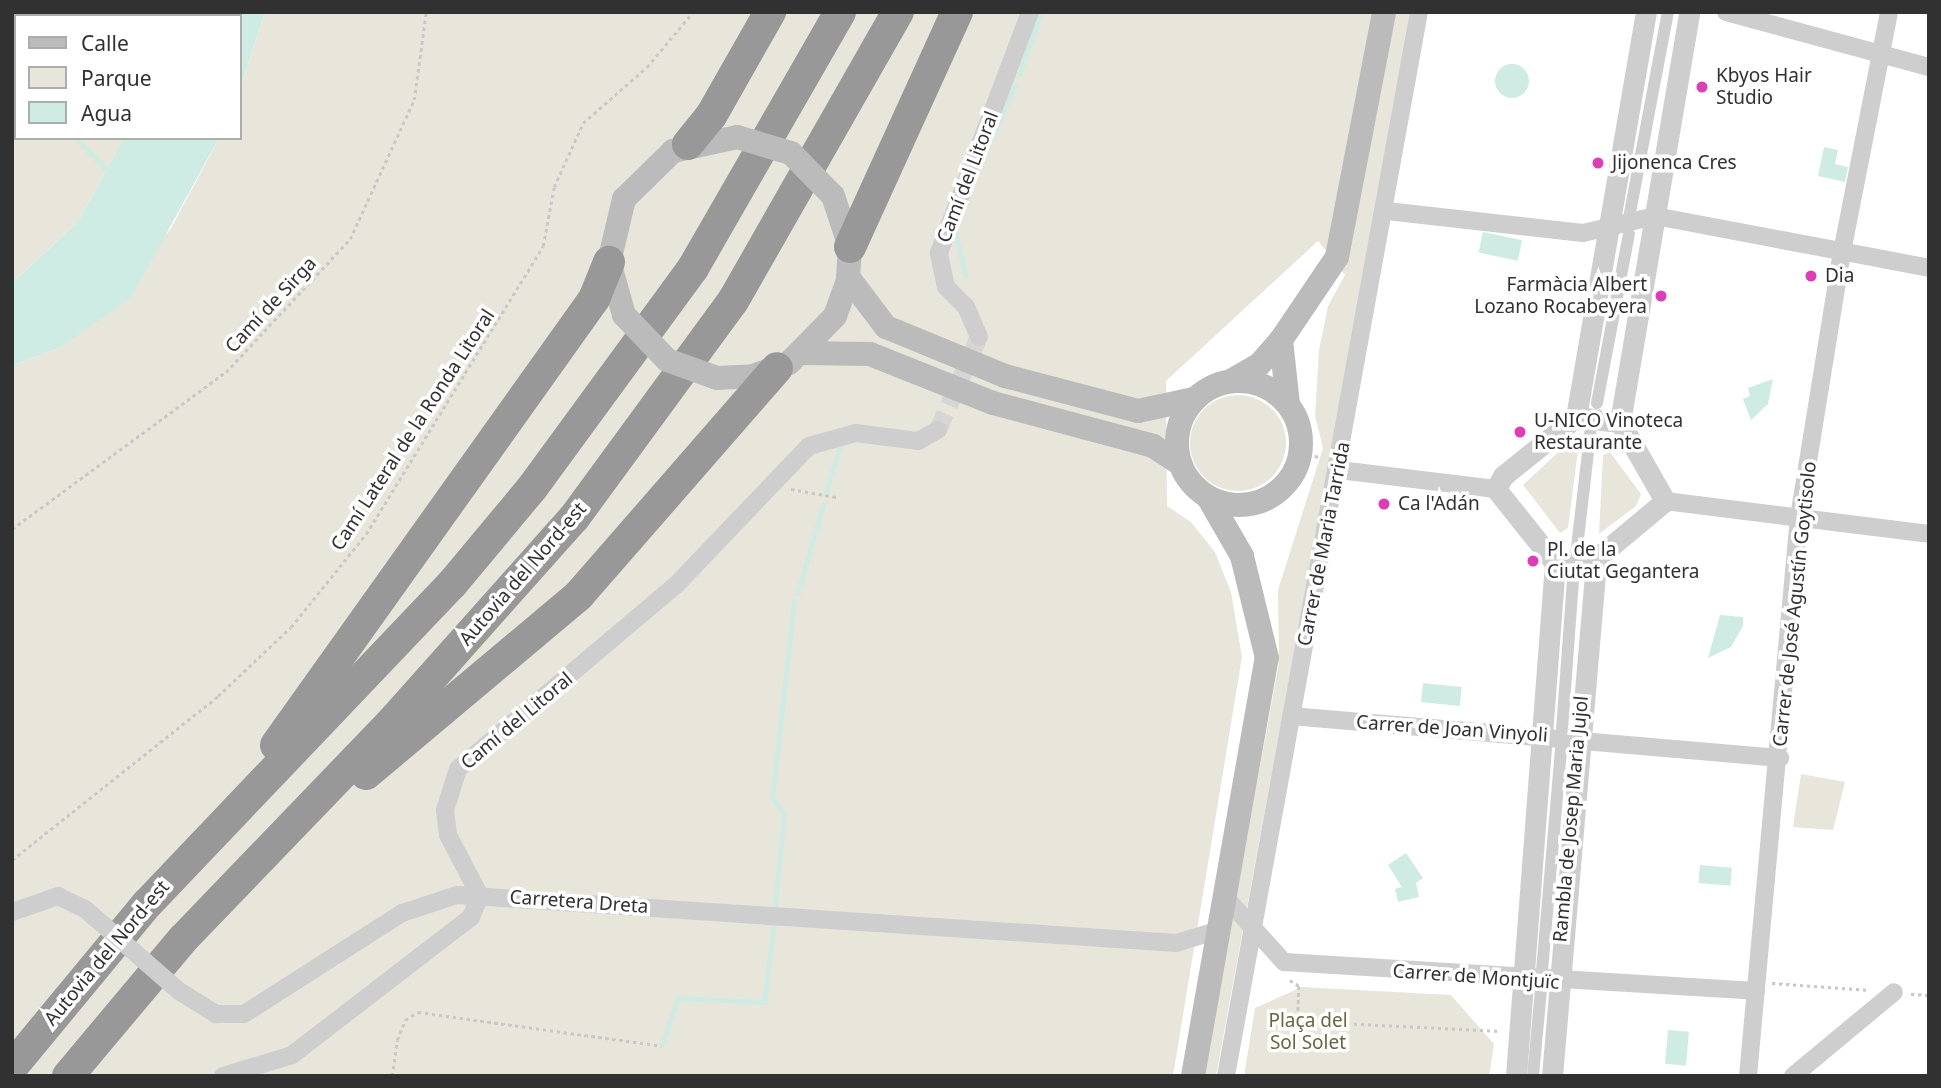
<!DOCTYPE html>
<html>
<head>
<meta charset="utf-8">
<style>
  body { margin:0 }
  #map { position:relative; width:1941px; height:1088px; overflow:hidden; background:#fff; font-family:"Noto Sans",sans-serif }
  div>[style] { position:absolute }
  .green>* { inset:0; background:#e8e6db }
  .round { border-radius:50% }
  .water>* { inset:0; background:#ceece3; transform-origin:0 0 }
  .stream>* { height:4.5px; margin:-2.25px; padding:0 2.25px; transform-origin:2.25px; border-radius:2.25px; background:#ceece3 }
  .minor-tunnel>* { height:18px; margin-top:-9px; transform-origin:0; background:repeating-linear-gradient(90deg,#d6d6d6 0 18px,transparent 0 27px) }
  .path>* { height:2.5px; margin-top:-1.25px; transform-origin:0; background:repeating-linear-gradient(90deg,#c8c8c8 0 3.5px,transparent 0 7px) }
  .pedestrian>* { height:12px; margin:-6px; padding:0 6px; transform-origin:6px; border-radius:6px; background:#cecece }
  .minor>* { height:18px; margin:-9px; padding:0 9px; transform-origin:9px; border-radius:9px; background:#cecece }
  .tertiary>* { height:21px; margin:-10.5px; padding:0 10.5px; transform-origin:10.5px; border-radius:10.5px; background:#cecece }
  .secondary>* { height:24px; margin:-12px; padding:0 12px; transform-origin:12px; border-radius:12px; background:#bbb }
  .secondary>.ring { margin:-12px; padding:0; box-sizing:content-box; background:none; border:24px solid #bbb; border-radius:50% }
  .motorway>* { height:32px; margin:-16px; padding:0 16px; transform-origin:16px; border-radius:16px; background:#989898 }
  .minor-bridge>* { height:18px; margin:-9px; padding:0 9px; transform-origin:9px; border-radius:9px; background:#cecece }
  .secondary-bridge>* { height:24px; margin:-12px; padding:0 12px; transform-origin:12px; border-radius:12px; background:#bbb }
  .dots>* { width:19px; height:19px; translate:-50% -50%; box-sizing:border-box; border:4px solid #fff; border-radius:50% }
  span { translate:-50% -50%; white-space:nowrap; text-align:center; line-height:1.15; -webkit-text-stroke:7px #fff; paint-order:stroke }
  .poi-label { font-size:19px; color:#313131 }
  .left { translate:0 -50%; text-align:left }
  .right { translate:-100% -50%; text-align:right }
  .street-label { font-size:19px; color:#313131 }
  .park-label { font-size:19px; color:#6c6540 }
  .frame { position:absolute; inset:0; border:14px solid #313131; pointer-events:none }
  .legend { position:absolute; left:14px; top:14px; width:228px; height:126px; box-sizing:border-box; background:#fff; border:2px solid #adadad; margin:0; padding:9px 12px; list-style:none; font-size:21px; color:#313131 }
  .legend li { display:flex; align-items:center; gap:14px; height:35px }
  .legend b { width:35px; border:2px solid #adadad }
</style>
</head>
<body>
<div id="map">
  <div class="green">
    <div style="clip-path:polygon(12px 12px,48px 12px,16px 16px,16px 138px,124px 138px,77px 223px,12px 283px)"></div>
    <div style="clip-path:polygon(265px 12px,1412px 12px,1216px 1076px,1204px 1076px,1279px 662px,1278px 590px,1323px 448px,1315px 416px,1319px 350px,1328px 306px,1345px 275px,1318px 241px,1166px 381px,1167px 506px,1191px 522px,1215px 552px,1231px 592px,1242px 657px,1173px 1076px,12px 1076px,12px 366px,61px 347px,170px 230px,219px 138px,240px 138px,240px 89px)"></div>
    <div class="round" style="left:1190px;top:395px;width:96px;height:96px"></div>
    <div style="clip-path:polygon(1568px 443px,1578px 450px,1568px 528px,1560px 533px,1523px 485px)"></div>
    <div style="clip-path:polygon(1610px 452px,1641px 494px,1636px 506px,1599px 534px,1603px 455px)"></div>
    <div style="clip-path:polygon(1801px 774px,1845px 782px,1833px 830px,1793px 827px)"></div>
    <div style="clip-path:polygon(1302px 987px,1451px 995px,1494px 1044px,1489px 1076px,1244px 1076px,1255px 1008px)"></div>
  </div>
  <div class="water">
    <div style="clip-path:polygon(163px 12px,265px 12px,240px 89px,240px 16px)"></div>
    <div class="round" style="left:1495px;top:64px;width:34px;height:34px"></div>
    <div style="clip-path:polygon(124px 138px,219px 138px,131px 298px,61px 347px,12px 366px,12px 283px,77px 223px)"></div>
    <div style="clip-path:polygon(1824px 147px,1838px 150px,1835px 164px,1848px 167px,1845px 182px,1818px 176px)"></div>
    <div style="left:1483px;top:232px;width:40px;height:21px;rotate:12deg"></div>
    <div style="clip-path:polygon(1773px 379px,1768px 404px,1751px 420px,1743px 399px,1750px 396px,1748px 388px)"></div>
    <div style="clip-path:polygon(1720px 615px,1743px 617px,1743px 626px,1731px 647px,1708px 658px)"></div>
    <div style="left:1423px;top:683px;width:39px;height:19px;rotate:6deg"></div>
    <div style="clip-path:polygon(1406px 853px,1423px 878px,1416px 883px,1419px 897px,1398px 902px,1395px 889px,1402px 887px,1388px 865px)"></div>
    <div style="left:1700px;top:865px;width:32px;height:18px;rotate:5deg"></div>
    <div style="left:1668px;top:1030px;width:21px;height:34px;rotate:5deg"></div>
  </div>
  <div class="stream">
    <div style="left:1019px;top:74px;width:66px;rotate:-70.5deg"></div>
    <div style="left:76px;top:138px;width:52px;rotate:45.8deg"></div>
    <div style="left:990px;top:141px;width:61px;rotate:-65.9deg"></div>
    <div style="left:955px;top:230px;width:47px;rotate:76.6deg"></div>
    <div style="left:826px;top:491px;width:49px;rotate:-72.3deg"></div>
    <div style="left:798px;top:593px;width:92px;rotate:-74.3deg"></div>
    <div style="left:775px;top:905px;width:91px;rotate:-84.4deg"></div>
    <div style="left:784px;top:814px;width:20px;rotate:-127deg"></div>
    <div style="left:772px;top:798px;width:198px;rotate:-83.6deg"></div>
    <div style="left:662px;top:1046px;width:51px;rotate:-71.6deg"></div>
    <div style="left:678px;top:998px;width:86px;rotate:2.7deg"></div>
    <div style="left:764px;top:1002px;width:81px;rotate:-82.9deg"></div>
  </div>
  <div class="minor-tunnel">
    <div style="left:938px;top:430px;width:102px;rotate:-66.2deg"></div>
  </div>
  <div class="path">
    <div style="left:37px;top:16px;width:4px;rotate:-63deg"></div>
    <div style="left:12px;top:60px;width:6px;rotate:-51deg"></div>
    <div style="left:12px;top:111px;width:4px"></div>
    <div style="left:1301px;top:453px;width:19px;rotate:12deg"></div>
    <div style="left:791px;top:489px;width:46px;rotate:10.1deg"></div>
    <div style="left:12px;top:529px;width:265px;rotate:-36.3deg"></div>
    <div style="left:226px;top:372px;width:182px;rotate:-47deg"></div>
    <div style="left:350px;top:239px;width:153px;rotate:-65.3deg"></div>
    <div style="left:414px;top:100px;width:89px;rotate:-82.2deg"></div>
    <div style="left:12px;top:860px;width:263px;rotate:-38.5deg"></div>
    <div style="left:218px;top:696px;width:100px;rotate:-43.4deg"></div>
    <div style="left:291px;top:627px;width:119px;rotate:-51.1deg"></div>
    <div style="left:366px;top:534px;width:338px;rotate:-58.4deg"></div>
    <div style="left:543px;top:246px;width:60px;rotate:-79.4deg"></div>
    <div style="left:554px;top:187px;width:70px;rotate:-65.6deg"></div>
    <div style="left:583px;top:123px;width:85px;rotate:-41.2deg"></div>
    <div style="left:647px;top:67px;width:72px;rotate:-50.1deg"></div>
    <div style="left:1290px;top:980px;width:11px;rotate:34deg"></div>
    <div style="left:1299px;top:986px;width:35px;rotate:92deg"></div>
    <div style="left:1298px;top:1021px;width:203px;rotate:2.8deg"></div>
    <div style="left:1772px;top:983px;width:98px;rotate:4.1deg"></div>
    <div style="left:1911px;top:994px;width:18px;rotate:3deg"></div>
    <div style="left:392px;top:1076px;width:36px;rotate:-82deg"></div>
    <div style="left:397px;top:1040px;width:22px;rotate:-68deg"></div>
    <div style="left:405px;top:1020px;width:15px;rotate:-32deg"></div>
    <div style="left:418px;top:1012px;width:246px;rotate:7.9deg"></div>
  </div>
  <div class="pedestrian">
    <div style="left:1629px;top:218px;width:210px;rotate:-79.3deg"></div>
    <div style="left:1597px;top:403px;width:172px;rotate:-79.3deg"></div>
    <div style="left:1576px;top:556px;width:130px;rotate:-83.4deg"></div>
    <div style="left:1562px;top:730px;width:150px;rotate:-85.8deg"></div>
    <div style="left:1542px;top:971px;width:222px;rotate:-85.1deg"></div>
    <div style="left:1533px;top:1076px;width:87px;rotate:-84.7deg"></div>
  </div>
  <div class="minor">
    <div style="left:1726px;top:12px;width:210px;rotate:15.2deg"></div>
    <div style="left:1387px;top:211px;width:197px;rotate:6.4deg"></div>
    <div style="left:1583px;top:233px;width:74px;rotate:-13.3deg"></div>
    <div style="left:1655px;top:216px;width:279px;rotate:10.7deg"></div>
    <div style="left:979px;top:337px;width:33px;rotate:-113deg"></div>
    <div style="left:966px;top:307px;width:28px;rotate:-135deg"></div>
    <div style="left:946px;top:287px;width:35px;rotate:-102deg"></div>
    <div style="left:939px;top:253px;width:258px;rotate:-69.3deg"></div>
    <div style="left:1339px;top:470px;width:158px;rotate:6.9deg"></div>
    <div style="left:1665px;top:501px;width:266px;rotate:7.1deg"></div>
    <div style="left:1291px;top:716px;width:491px;rotate:4.9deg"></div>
    <div style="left:1225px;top:897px;width:88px;rotate:47.8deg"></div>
    <div style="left:1284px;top:962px;width:473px;rotate:3.5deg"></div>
    <div style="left:12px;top:912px;width:49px;rotate:-19.2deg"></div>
    <div style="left:58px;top:896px;width:30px;rotate:26deg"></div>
    <div style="left:179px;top:991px;width:44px;rotate:31.9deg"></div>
    <div style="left:216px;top:1014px;width:28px"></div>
    <div style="left:244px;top:1014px;width:188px;rotate:-32.6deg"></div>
    <div style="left:402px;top:913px;width:58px;rotate:-18.1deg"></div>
    <div style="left:457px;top:895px;width:721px;rotate:3.82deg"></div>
    <div style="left:1176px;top:943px;width:45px;rotate:-16.8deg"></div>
    <div style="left:223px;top:1076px;width:72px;rotate:-16.9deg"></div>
    <div style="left:292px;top:1055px;width:226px;rotate:-37.6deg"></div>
    <div style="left:471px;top:917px;width:23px;rotate:-67deg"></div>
    <div style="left:480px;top:896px;width:69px;rotate:-117.7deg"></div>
    <div style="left:448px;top:835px;width:25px;rotate:-97deg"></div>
    <div style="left:445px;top:810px;width:43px;rotate:-72.4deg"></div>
    <div style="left:458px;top:769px;width:285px;rotate:-40.2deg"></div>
    <div style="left:676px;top:585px;width:192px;rotate:-46.3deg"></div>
    <div style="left:809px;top:446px;width:49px;rotate:-15.5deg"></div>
    <div style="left:856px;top:433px;width:63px;rotate:7.4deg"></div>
    <div style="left:918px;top:441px;width:23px;rotate:-29deg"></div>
    <div style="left:1226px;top:1076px;width:1081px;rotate:-79.72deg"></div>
    <div style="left:1748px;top:1076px;width:561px;rotate:-84.79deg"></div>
    <div style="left:1799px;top:517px;width:268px;rotate:-80.8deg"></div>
    <div style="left:1842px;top:252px;width:245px;rotate:-78.9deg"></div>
    <div style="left:1793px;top:1076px;width:131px;rotate:-39.7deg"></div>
  </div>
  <div class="tertiary">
    <div style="left:1576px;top:417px;width:44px;rotate:6.5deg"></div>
    <div style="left:1620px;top:422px;width:91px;rotate:60.3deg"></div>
    <div style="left:1665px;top:501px;width:103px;rotate:140.1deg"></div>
    <div style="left:1586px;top:567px;width:31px;rotate:-173deg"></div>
    <div style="left:1555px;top:563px;width:95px;rotate:-128.6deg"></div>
    <div style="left:1496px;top:489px;width:15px;rotate:-62deg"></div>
    <div style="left:1503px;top:476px;width:94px;rotate:-38.9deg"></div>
    <div style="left:1576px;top:417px;width:411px;rotate:-80.2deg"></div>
    <div style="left:1620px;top:422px;width:416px;rotate:-80.4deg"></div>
    <div style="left:1516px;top:1076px;width:514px;rotate:-85.65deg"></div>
    <div style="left:1552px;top:1076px;width:515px;rotate:-85.1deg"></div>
  </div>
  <div class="secondary">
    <div style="left:848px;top:277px;width:63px;rotate:52.8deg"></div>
    <div style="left:886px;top:327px;width:129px;rotate:22.4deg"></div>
    <div style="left:1005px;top:376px;width:138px;rotate:14.7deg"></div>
    <div style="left:1138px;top:411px;width:57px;rotate:-12.1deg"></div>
    <div style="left:624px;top:315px;width:55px;rotate:-105.8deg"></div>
    <div style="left:609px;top:262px;width:65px;rotate:-76.6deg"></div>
    <div style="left:624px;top:199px;width:69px;rotate:-44.4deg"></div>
    <div style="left:673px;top:151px;width:66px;rotate:-12.3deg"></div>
    <div style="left:1281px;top:340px;width:64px;rotate:83.8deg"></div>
    <div style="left:803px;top:353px;width:67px;rotate:0.9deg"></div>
    <div style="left:870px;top:354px;width:132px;rotate:21.7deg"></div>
    <div style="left:993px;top:403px;width:166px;rotate:15deg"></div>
    <div style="left:1153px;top:446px;width:33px;rotate:33deg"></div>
    <div style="left:717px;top:378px;width:36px;rotate:-3deg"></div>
    <div style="left:753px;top:376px;width:38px;rotate:-20deg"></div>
    <div style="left:789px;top:363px;width:66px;rotate:-45.6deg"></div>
    <div style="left:835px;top:316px;width:38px;rotate:-70deg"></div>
    <div style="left:848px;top:280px;width:33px;rotate:-87deg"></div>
    <div style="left:850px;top:247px;width:54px;rotate:-108.4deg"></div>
    <div class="ring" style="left:1177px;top:381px;width:100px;height:100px"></div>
    <div style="left:1231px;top:381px;width:32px;rotate:-30deg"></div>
    <div style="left:1259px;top:365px;width:33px;rotate:-49deg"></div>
    <div style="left:1281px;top:340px;width:100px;rotate:-56deg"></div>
    <div style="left:1337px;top:257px;width:249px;rotate:-79.1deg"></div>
    <div style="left:1193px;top:1076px;width:424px;rotate:-80deg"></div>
    <div style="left:1267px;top:658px;width:105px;rotate:-103.8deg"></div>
    <div style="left:1242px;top:556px;width:68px;rotate:-120deg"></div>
  </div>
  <div class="motorway">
    <div style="left:688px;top:144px;width:36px;rotate:-51deg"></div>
    <div style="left:711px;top:116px;width:120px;rotate:-60.4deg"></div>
    <div style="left:850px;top:247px;width:258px;rotate:-65.5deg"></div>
    <div style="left:276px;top:745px;width:548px;rotate:-54.51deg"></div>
    <div style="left:594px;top:299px;width:40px;rotate:-68deg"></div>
    <div style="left:366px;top:774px;width:278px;rotate:-40deg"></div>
    <div style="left:579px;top:595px;width:301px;rotate:-48.9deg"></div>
    <div style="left:12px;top:1067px;width:212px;rotate:-50.4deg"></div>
    <div style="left:147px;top:904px;width:442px;rotate:-46.4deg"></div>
    <div style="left:452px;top:584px;width:125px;rotate:-50.2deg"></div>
    <div style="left:532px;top:488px;width:273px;rotate:-53.8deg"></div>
    <div style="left:693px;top:268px;width:295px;rotate:-60.1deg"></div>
    <div style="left:68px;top:1076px;width:180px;rotate:-50deg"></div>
    <div style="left:184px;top:938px;width:300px;rotate:-46.1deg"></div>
    <div style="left:392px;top:722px;width:273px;rotate:-48.3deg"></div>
    <div style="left:574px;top:518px;width:269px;rotate:-53.8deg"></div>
    <div style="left:733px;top:301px;width:333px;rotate:-60.3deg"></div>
  </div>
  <div class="minor-bridge">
    <div style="left:85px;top:909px;width:125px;rotate:41.1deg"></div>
  </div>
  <div class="secondary-bridge">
    <div style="left:737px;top:137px;width:56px;rotate:16.5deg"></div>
    <div style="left:791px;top:153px;width:60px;rotate:45.7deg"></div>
    <div style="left:624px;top:315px;width:62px;rotate:46.3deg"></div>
    <div style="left:667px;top:360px;width:53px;rotate:19.8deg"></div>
  </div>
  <div class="dots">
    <div style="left:1702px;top:87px;background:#de3db7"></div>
    <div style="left:1598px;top:163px;background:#de3db7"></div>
    <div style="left:1811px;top:276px;background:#de3db7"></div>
    <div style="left:1661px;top:296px;background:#de3db7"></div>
    <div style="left:1520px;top:432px;background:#de3db7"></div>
    <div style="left:1384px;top:504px;background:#de3db7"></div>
    <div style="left:1533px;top:561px;background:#de3db7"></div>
  </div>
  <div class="poi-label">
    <span class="left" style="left:1716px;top:87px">Kbyos Hair<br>Studio</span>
    <span class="left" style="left:1612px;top:163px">Jijonenca Cres</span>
    <span class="left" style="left:1825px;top:276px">Dia</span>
    <span class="right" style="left:1647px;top:296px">Farmàcia Albert<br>Lozano Rocabeyera</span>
    <span class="left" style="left:1534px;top:432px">U-NICO Vinoteca<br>Restaurante</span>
    <span class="left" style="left:1398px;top:504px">Ca l'Adán</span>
    <span class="left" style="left:1547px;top:561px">Pl. de la<br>Ciutat Gegantera</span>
  </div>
  <div class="street-label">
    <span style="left:968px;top:177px;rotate:-69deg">Camí del Litoral</span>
    <span style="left:271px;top:305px;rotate:-47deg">Camí de Sirga</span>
    <span style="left:413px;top:430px;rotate:-57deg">Camí Lateral de la Ronda Litoral</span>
    <span style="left:1324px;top:544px;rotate:-79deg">Carrer de Maria Tarrida</span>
    <span style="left:523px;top:574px;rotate:-49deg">Autovia del Nord-est</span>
    <span style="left:1795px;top:604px;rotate:-84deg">Carrer de José Agustín Goytisolo</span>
    <span style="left:517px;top:721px;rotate:-40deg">Camí del Litoral</span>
    <span style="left:1452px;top:729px;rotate:4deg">Carrer de Joan Vinyoli</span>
    <span style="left:1571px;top:819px;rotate:-85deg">Rambla de Josep Maria Jujol</span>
    <span style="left:579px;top:902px;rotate:4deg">Carretera Dreta</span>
    <span style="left:107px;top:953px;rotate:-50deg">Autovia del Nord-est</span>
    <span style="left:1476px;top:977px;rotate:4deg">Carrer de Montjuïc</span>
  </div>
  <div class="park-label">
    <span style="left:1308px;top:1032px">Plaça del<br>Sol Solet</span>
  </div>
  <div class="frame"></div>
  <ul class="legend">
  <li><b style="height:9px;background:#bbb"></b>Calle</li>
  <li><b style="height:19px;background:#e8e6db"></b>Parque</li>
  <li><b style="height:19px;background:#ceece3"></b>Agua</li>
  </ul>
</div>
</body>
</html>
